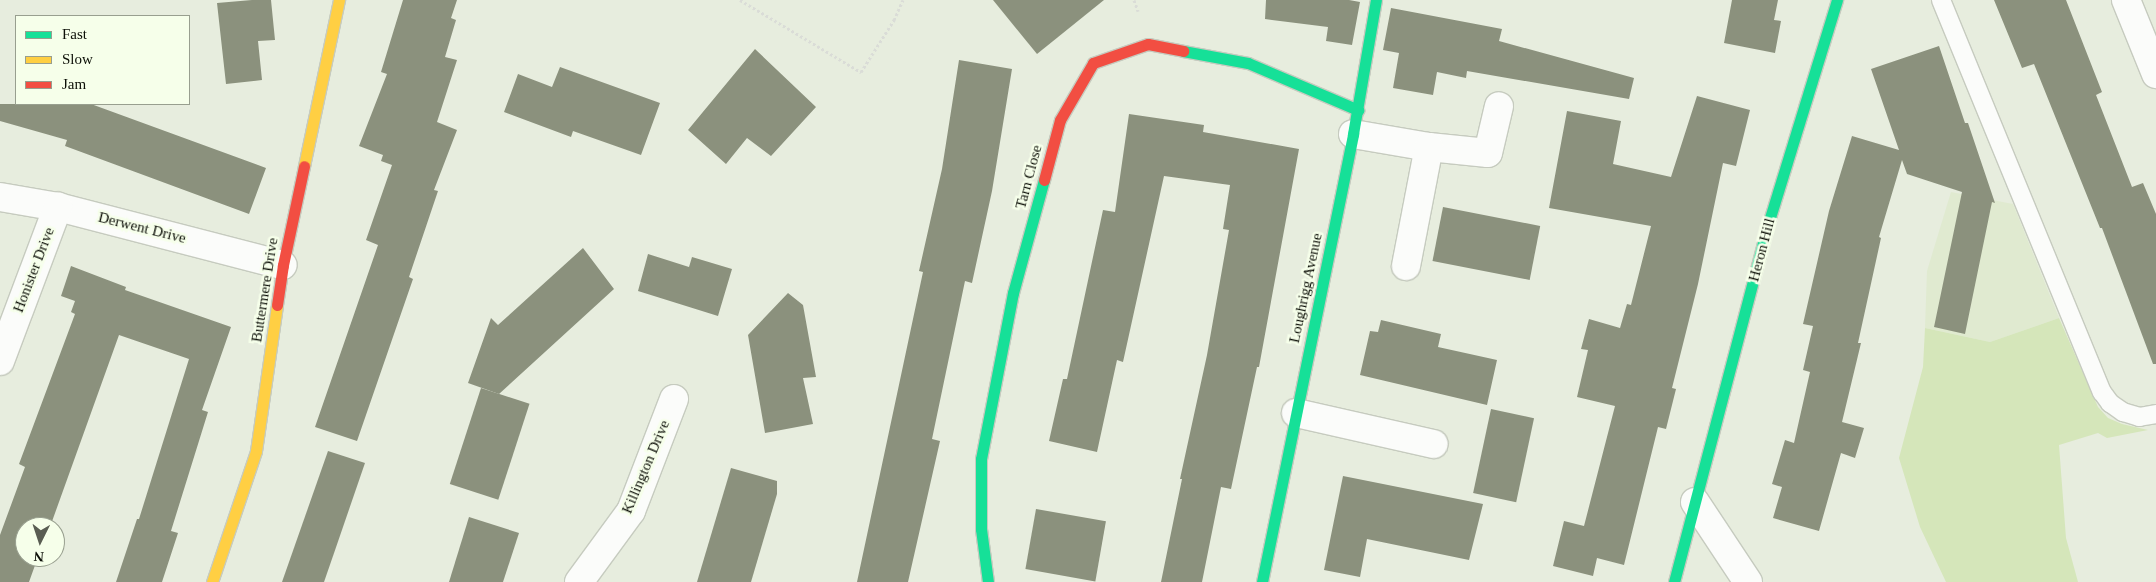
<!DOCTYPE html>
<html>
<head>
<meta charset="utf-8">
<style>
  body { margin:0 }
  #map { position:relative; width:2156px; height:582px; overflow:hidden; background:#e7edde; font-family:"Times New Roman",serif }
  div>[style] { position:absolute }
  .built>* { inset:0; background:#e0ead0 }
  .green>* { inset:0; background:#d5e6ba }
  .building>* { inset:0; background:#8b917d; transform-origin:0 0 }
  .path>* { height:3px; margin-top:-1.5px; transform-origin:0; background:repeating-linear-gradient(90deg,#dadcd7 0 2.5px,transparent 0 5px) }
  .roads { filter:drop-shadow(1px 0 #c6cbbf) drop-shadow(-1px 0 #c6cbbf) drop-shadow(0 1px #c6cbbf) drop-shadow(0 -1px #c6cbbf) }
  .lane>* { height:18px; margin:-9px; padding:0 9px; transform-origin:9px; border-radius:9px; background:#fbfcfa }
  .street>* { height:28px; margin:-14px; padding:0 14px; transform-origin:14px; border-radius:14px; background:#fbfcfa }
  .fast>* { height:11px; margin:-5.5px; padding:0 5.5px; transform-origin:5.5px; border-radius:5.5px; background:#16e098 }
  .slow>* { height:11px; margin:-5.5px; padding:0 5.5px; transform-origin:5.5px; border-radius:5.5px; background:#ffcf43 }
  .jam>* { height:11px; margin:-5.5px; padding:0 5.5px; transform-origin:5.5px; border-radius:5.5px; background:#f24e42 }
  span { translate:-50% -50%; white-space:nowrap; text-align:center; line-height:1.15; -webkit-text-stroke:5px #f6ffea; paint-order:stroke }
  .street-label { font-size:15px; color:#0c0f07 }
  .legend { position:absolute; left:15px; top:15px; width:175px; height:90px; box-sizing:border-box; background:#f6ffea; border:1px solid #989f8f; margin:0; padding:6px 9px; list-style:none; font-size:15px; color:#0c0f07 }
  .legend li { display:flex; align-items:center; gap:10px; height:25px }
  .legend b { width:25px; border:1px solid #989f8f }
  .north { position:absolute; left:15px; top:517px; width:50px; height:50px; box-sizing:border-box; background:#f6ffea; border:1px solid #989f8f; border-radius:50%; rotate:184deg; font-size:14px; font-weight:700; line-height:20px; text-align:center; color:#0c0f07 }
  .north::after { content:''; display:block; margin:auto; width:18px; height:22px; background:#595d52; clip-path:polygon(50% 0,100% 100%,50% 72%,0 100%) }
</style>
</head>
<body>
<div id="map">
  <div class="built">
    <div style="clip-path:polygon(1951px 192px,2013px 204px,2059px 318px,1990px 342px,1925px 328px,1927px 271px)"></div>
  </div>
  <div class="green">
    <div style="clip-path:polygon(2059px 318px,2098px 407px,2108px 418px,2122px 424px,2148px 430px,2107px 438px,2098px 433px,2059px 445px,2066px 538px,2078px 582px,1946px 582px,1920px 527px,1899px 458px,1923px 367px,1925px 328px,1990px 342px)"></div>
  </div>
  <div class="building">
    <div style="clip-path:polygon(252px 0,271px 0,275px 40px,258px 41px,262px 80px,226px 84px,217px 3px)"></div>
    <div style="clip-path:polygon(403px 0,457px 0,451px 18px,456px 20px,445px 57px,457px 60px,437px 122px,457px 130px,434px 190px,438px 191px,409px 277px,413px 279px,357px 441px,315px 427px,378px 245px,366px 240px,392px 165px,381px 161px,383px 155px,359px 146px,387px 74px,381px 72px)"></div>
    <div style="clip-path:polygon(993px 0,1104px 0,1037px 54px)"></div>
    <div style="clip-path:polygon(1266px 0,1349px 0,1360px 2px,1352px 45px,1326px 41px,1328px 27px,1265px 19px)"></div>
    <div style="clip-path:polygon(1732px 0,1778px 0,1774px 20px,1781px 21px,1775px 53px,1724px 43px)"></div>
    <div style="clip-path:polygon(1994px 0,2066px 0,2102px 92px,2096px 95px,2132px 187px,2143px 183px,2156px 214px,2156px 364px,2153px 364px,2102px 228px,2100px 228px,2034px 64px,2022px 68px)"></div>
    <div style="clip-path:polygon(1391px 8px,1502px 29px,1499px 41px,1634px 78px,1629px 99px,1467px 71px,1466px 78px,1437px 72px,1433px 95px,1393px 88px,1399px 53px,1383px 50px)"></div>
    <div style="clip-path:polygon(1939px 46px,1965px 123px,1968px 123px,1995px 203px,1992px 202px,1965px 334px,1934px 327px,1962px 192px,1907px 174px,1902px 160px,1879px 237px,1881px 238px,1858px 343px,1861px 343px,1842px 422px,1864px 428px,1855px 458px,1841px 453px,1819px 531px,1773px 518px,1782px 487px,1772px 484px,1785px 440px,1794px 443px,1810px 372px,1803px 370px,1813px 326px,1803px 324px,1829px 211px,1852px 136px,1899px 150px,1871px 69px)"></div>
    <div style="clip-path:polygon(755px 49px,816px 107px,771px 156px,747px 138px,726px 164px,688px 130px)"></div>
    <div style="clip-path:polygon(959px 60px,1012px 69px,992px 191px,972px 283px,965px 281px,932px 439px,940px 441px,908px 582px,857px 582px,923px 272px,919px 271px,942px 169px)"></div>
    <div style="clip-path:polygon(560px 67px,660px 103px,641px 155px,573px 131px,571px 137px,504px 112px,518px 74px,552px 87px)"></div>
    <div style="clip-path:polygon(1697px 96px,1750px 110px,1736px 166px,1723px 163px,1698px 284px,1672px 388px,1676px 389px,1666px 429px,1658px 427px,1624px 565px,1597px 558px,1593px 576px,1553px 566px,1564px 521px,1584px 526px,1615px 406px,1577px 397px,1588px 350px,1581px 349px,1589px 319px,1620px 328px,1627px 304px,1631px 305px,1651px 226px,1549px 208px,1567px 111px,1621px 121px,1613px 164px,1671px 177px)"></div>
    <div style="clip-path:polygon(0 104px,91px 104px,266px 168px,249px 214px,65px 146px,67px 140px,0 121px)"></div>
    <div style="clip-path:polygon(1129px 114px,1204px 125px,1203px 132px,1299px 149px,1259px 367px,1257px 367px,1231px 489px,1221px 487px,1202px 582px,1161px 582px,1182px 479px,1180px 479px,1207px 355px,1229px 230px,1223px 229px,1230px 185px,1164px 176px,1123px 362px,1117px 360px,1097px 452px,1049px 441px,1063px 379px,1067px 379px,1103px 210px,1115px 212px)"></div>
    <div style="left:1443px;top:207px;width:99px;height:55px;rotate:11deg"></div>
    <div style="clip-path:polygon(583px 248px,614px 289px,499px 394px,468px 383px,491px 318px,498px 325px)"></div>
    <div style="clip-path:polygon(648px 254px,689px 267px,692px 257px,732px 269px,718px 316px,638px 291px)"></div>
    <div style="clip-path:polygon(71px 266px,126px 287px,125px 290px,231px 327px,202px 410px,208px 412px,171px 531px,178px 533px,162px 582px,116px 582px,137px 519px,139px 519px,189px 359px,119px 335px,50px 527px,25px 527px,25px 557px,38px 557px,29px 582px,0 582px,0 535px,25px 467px,19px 464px,75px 314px,71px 312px,75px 301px,61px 296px)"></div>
    <div style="clip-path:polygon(788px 293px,803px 305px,816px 377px,803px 378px,813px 424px,765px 433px,748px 335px)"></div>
    <div style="clip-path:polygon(1381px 320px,1441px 334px,1438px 347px,1497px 360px,1487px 405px,1360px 375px,1370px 331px,1378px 332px)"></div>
    <div style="left:481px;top:388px;width:51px;height:101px;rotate:18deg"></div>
    <div style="left:1491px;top:409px;width:44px;height:86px;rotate:12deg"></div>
    <div style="clip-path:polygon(328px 451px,365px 463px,333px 556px,324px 582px,282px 582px)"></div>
    <div style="clip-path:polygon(731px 468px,777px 481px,777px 494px,751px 582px,697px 582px)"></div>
    <div style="clip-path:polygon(1343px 476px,1483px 504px,1469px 560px,1367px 539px,1360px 577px,1324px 570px)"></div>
    <div style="left:1036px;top:509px;width:71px;height:61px;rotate:10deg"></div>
    <div style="clip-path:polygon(469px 517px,519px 533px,503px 582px,449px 582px)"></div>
  </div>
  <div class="path">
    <div style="left:740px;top:0;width:141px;rotate:30.8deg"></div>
    <div style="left:861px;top:72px;width:62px;rotate:-57.6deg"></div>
    <div style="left:894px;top:20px;width:22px;rotate:-66deg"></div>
    <div style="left:1134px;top:0;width:12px;rotate:70deg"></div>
  </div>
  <div class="roads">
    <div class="lane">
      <div style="left:1941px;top:0;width:424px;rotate:67.7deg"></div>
      <div style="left:2102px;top:392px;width:14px;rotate:54deg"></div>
      <div style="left:2110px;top:403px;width:16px;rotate:35deg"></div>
      <div style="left:2123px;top:412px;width:17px;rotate:17deg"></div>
      <div style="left:2139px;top:417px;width:17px;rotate:-10deg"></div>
    </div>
    <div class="street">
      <div style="left:2126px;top:0;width:80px;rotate:67.9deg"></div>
      <div style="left:1353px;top:134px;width:77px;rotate:9.7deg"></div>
      <div style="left:1429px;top:147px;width:59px;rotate:5.8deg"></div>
      <div style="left:1488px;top:153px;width:48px;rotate:-76.8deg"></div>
      <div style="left:0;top:197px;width:59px;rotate:9.8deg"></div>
      <div style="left:58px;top:207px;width:232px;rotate:14.5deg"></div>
      <div style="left:1406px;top:266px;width:121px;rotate:-79.1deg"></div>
      <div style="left:0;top:361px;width:165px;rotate:-69.4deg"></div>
      <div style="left:1296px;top:413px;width:141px;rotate:12.7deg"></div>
      <div style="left:1695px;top:502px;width:96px;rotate:56.5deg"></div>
      <div style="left:579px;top:582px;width:88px;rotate:-53.8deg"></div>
      <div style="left:631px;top:511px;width:120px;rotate:-69deg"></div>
    </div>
    <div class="fast">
      <div style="left:1183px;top:51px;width:66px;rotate:10.5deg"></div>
      <div style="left:1248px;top:63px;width:120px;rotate:23.1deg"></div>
      <div style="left:988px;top:582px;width:53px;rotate:-97.5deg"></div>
      <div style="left:981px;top:529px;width:70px;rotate:-90deg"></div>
      <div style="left:981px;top:459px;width:169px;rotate:-79.1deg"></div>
      <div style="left:1013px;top:293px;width:117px;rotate:-74.7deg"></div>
      <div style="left:1262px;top:582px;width:457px;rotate:-78.5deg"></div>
      <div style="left:1353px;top:134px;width:136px;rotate:-80.3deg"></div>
      <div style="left:1674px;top:582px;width:360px;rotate:-75.3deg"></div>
      <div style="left:1765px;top:234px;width:245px;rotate:-72.9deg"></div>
    </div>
    <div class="slow">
      <div style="left:304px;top:166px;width:170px;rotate:-78.1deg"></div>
      <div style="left:212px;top:582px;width:138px;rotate:-71.4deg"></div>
      <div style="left:256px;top:451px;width:148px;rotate:-81.8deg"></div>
    </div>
    <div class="jam">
      <div style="left:1044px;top:180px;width:62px;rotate:-75.1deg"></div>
      <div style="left:1060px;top:120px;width:66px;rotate:-59.9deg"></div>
      <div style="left:1093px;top:63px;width:58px;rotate:-19.1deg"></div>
      <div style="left:1148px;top:44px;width:36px;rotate:11deg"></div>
      <div style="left:277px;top:305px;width:40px;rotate:-81.5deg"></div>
      <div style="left:283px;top:265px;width:101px;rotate:-78deg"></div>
    </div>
  </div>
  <div class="street-label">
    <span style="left:1029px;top:177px;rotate:-75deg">Tarn Close</span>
    <span style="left:142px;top:228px;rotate:14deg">Derwent Drive</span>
    <span style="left:1762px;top:250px;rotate:-75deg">Heron Hill</span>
    <span style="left:34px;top:270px;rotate:-69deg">Honister Drive</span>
    <span style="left:1306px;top:288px;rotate:-78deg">Loughrigg Avenue</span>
    <span style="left:265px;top:290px;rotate:-81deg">Buttermere Drive</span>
    <span style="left:646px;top:467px;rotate:-67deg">Killington Drive</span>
  </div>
  <ul class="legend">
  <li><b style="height:6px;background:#16e098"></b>Fast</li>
  <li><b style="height:6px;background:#ffcf43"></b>Slow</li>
  <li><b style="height:6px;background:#f24e42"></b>Jam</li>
  </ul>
  <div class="north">N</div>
</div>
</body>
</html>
